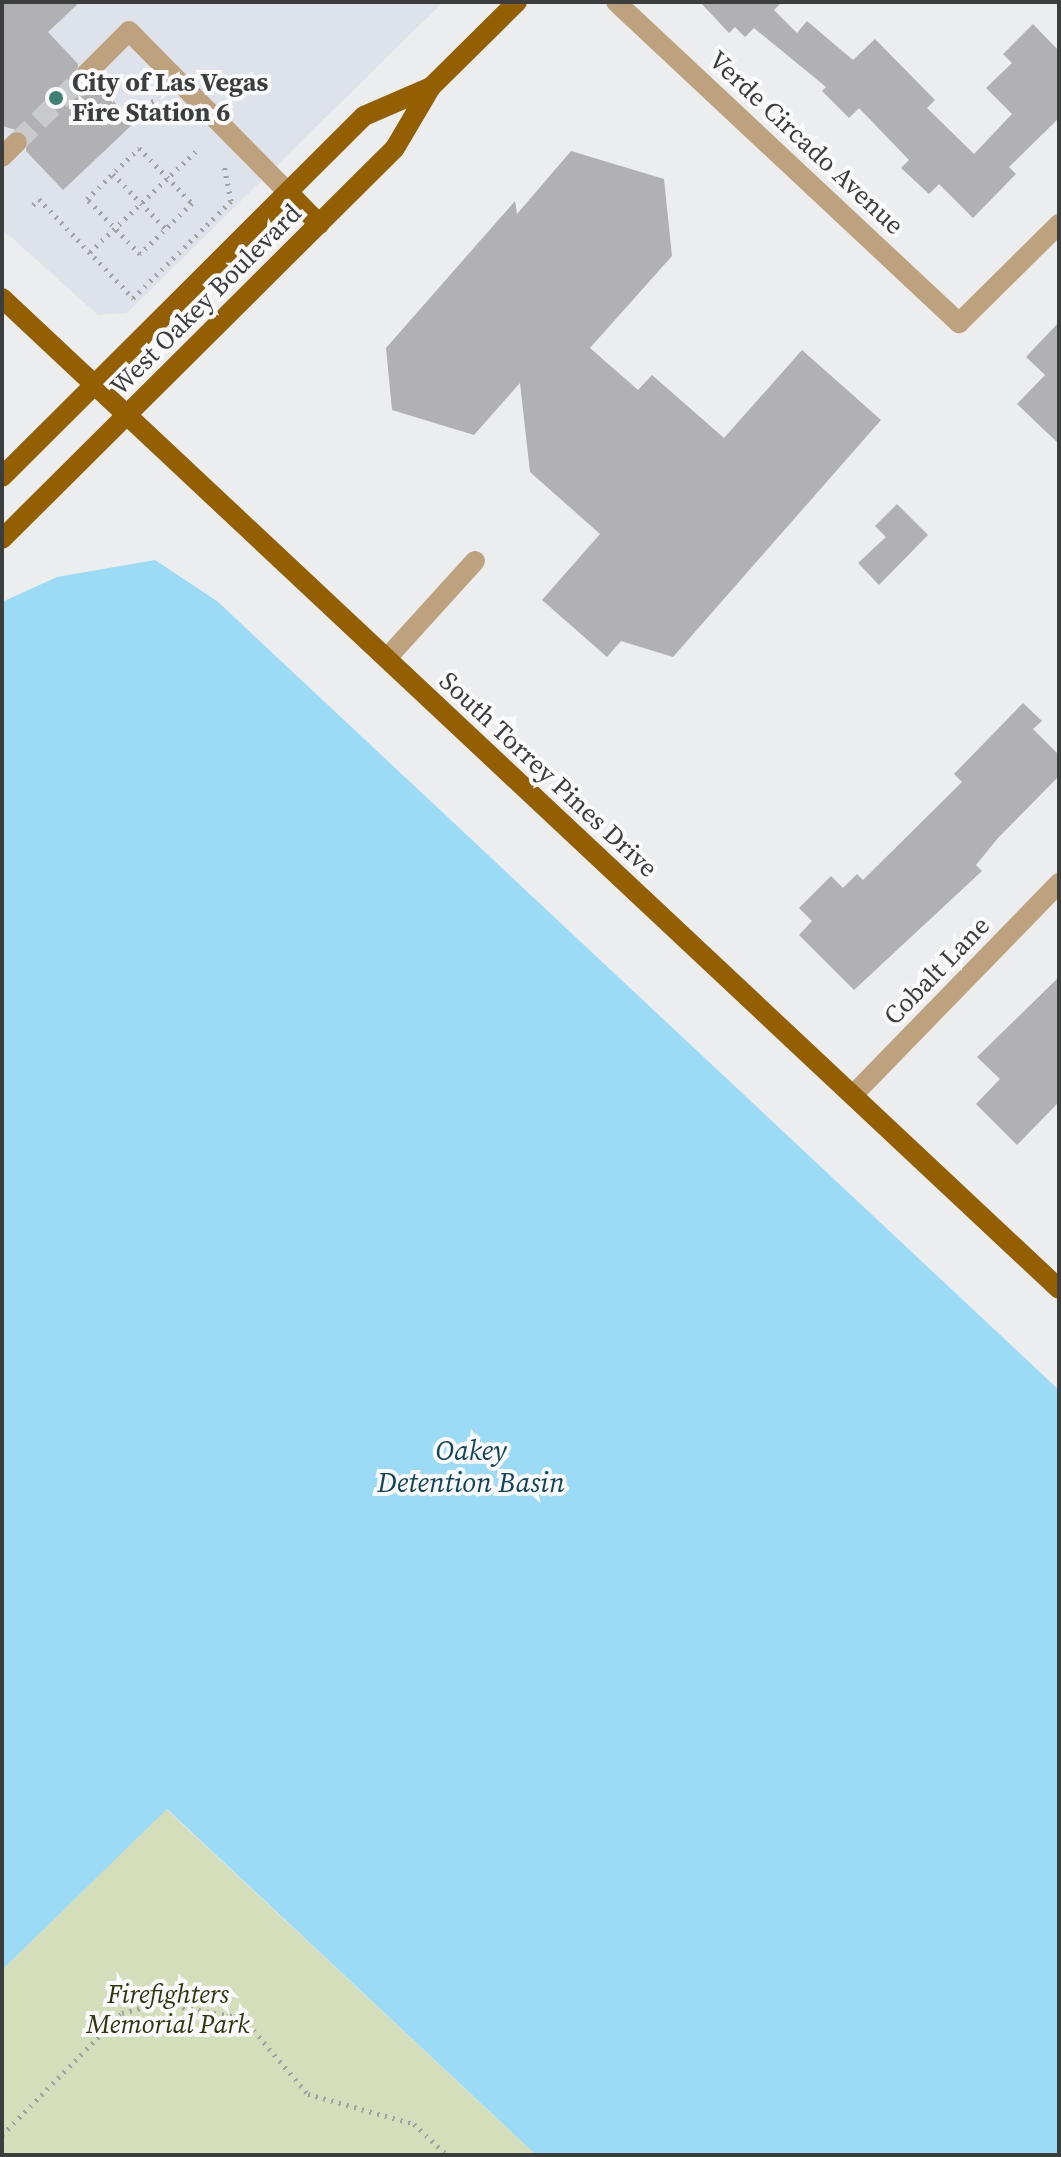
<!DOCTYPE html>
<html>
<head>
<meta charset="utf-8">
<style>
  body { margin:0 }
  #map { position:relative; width:1061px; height:2157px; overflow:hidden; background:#ecedee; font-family:"Source Serif 4",serif }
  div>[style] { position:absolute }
  .built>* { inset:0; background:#dee2ea }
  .green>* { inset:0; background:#d5deba }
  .water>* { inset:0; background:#9cdbf5 }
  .building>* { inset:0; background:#b1b1b3 }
  .minor-tunnel>* { height:20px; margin-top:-10px; transform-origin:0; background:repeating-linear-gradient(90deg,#c9cacb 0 20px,transparent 0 30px) }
  .path>* { height:5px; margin-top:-2.5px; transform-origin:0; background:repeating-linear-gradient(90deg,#a1a2a3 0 2px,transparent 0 8px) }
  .minor>* { height:20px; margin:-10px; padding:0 10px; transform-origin:10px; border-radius:10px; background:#bea17d }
  .major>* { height:20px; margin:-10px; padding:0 10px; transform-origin:10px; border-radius:10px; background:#935f00 }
  .dots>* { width:22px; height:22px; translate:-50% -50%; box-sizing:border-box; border:4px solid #fafafc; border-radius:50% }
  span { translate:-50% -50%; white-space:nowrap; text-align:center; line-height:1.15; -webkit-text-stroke:8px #fafafc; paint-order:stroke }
  .poi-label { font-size:26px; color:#3c3d3d; font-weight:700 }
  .left { translate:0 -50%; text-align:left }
  .street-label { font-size:26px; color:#3c3d3d }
  .park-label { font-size:26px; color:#2e350b; font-style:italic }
  .water-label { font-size:28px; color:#0f4557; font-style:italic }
  .frame { position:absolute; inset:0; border:4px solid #3c3d3d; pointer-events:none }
</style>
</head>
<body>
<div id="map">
  <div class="built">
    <div style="clip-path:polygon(2px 2px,443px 2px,127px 313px,98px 315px,2px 229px)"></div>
  </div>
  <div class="green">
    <div style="clip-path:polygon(166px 1809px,536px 2155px,2px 2155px,2px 1970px)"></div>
  </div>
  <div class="water">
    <div style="clip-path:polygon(155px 560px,217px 601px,1059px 1390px,1059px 2155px,536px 2155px,167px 1809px,2px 1970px,2px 602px,57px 577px)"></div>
  </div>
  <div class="building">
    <div style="clip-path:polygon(2px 2px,80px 2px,48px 32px,78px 64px,77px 82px,96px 82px,134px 123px,63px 190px,26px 151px,27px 133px,2px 126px)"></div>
    <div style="clip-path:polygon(700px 2px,782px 2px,774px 10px,797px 33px,807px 21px,853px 60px,875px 39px,935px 100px,927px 108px,974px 154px,1012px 114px,986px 88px,1012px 63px,1003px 54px,1033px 24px,1059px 51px,1059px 118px,1009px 167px,1016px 174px,973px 218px,939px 184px,929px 194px,901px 168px,909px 160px,859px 108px,849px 118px,822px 91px,826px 87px,754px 28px,745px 37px,735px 27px,729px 33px)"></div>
    <div style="clip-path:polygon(571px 151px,664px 179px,672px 256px,590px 348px,638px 390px,652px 375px,724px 438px,802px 350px,881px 420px,673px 657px,621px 641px,607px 657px,542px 600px,600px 534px,530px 472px,520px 383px,474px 435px,392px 410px,386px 348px,515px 201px,517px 214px)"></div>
    <div style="clip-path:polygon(1059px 322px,1059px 444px,1017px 404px,1045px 375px,1026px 357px)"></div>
    <div style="clip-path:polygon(897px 504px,928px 535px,879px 585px,858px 563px,886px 537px,875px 526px)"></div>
    <div style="clip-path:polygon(1023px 703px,1042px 721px,1033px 729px,1059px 755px,1059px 776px,998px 838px,976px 865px,982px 871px,854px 990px,799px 935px,812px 921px,799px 908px,831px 876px,843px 888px,857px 874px,863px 880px,962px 782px,954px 774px)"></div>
    <div style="clip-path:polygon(1059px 977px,1059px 1102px,1017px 1145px,976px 1104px,1000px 1079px,977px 1057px)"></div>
  </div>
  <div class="minor-tunnel">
    <div style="left:17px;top:142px;width:98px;rotate:-44.6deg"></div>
  </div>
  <div class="path">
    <div style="left:129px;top:110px;width:32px;rotate:-20deg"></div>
    <div style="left:139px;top:148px;width:76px;rotate:46.1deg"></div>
    <div style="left:192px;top:203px;width:73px;rotate:135.6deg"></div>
    <div style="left:140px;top:254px;width:76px;rotate:-133.9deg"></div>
    <div style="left:87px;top:199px;width:73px;rotate:-44.4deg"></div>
    <div style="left:113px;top:174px;width:76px;rotate:46.1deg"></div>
    <div style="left:33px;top:205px;width:8px;rotate:-45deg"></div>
    <div style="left:39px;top:199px;width:137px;rotate:46.5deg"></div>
    <div style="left:133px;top:298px;width:138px;rotate:-44.7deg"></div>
    <div style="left:231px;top:201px;width:36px;rotate:-101deg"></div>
    <div style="left:90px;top:252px;width:146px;rotate:-43.6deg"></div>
    <div style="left:2px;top:2135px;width:171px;rotate:-45.5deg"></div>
    <div style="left:122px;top:2013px;width:38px;rotate:-15deg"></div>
    <div style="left:159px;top:2003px;width:85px;rotate:10.1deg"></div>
    <div style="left:243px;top:2018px;width:100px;rotate:49.5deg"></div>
    <div style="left:308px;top:2094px;width:110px;rotate:15.8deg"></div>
    <div style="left:414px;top:2124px;width:45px;rotate:43.2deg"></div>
  </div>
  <div class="minor">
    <div style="left:616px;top:2px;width:470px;rotate:43.1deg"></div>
    <div style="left:959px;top:323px;width:141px;rotate:-44.7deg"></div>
    <div style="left:87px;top:73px;width:59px;rotate:-45deg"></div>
    <div style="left:129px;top:31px;width:226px;rotate:45.4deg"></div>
    <div style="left:2px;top:157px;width:21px;rotate:-45deg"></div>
    <div style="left:387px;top:658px;width:131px;rotate:-47.8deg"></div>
    <div style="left:853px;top:1095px;width:296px;rotate:-45.8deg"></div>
  </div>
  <div class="major">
    <div style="left:288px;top:192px;width:45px;rotate:45.9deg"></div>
    <div style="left:2px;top:298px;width:1449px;rotate:43.15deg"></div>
    <div style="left:2px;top:477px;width:511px;rotate:-44.92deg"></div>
    <div style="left:364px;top:116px;width:73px;rotate:-23.4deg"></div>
    <div style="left:2px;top:539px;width:554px;rotate:-44.85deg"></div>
    <div style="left:395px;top:148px;width:71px;rotate:-59.5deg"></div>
    <div style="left:431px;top:87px;width:121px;rotate:-44.7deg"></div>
  </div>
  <div class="dots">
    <div style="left:56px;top:98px;background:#3e8173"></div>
  </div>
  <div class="poi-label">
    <span class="left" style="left:72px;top:98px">City of Las Vegas<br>Fire Station 6</span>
  </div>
  <div class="street-label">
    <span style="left:806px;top:143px;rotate:43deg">Verde Circado Avenue</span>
    <span style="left:206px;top:300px;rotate:-45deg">West Oakey Boulevard</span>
    <span style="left:548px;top:775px;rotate:43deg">South Torrey Pines Drive</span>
    <span style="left:937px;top:971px;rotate:-46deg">Cobalt Lane</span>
  </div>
  <div class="park-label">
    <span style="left:168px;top:2010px">Firefighters<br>Memorial Park</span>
  </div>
  <div class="water-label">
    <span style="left:471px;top:1466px">Oakey<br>Detention Basin</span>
  </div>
  <div class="frame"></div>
</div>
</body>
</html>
